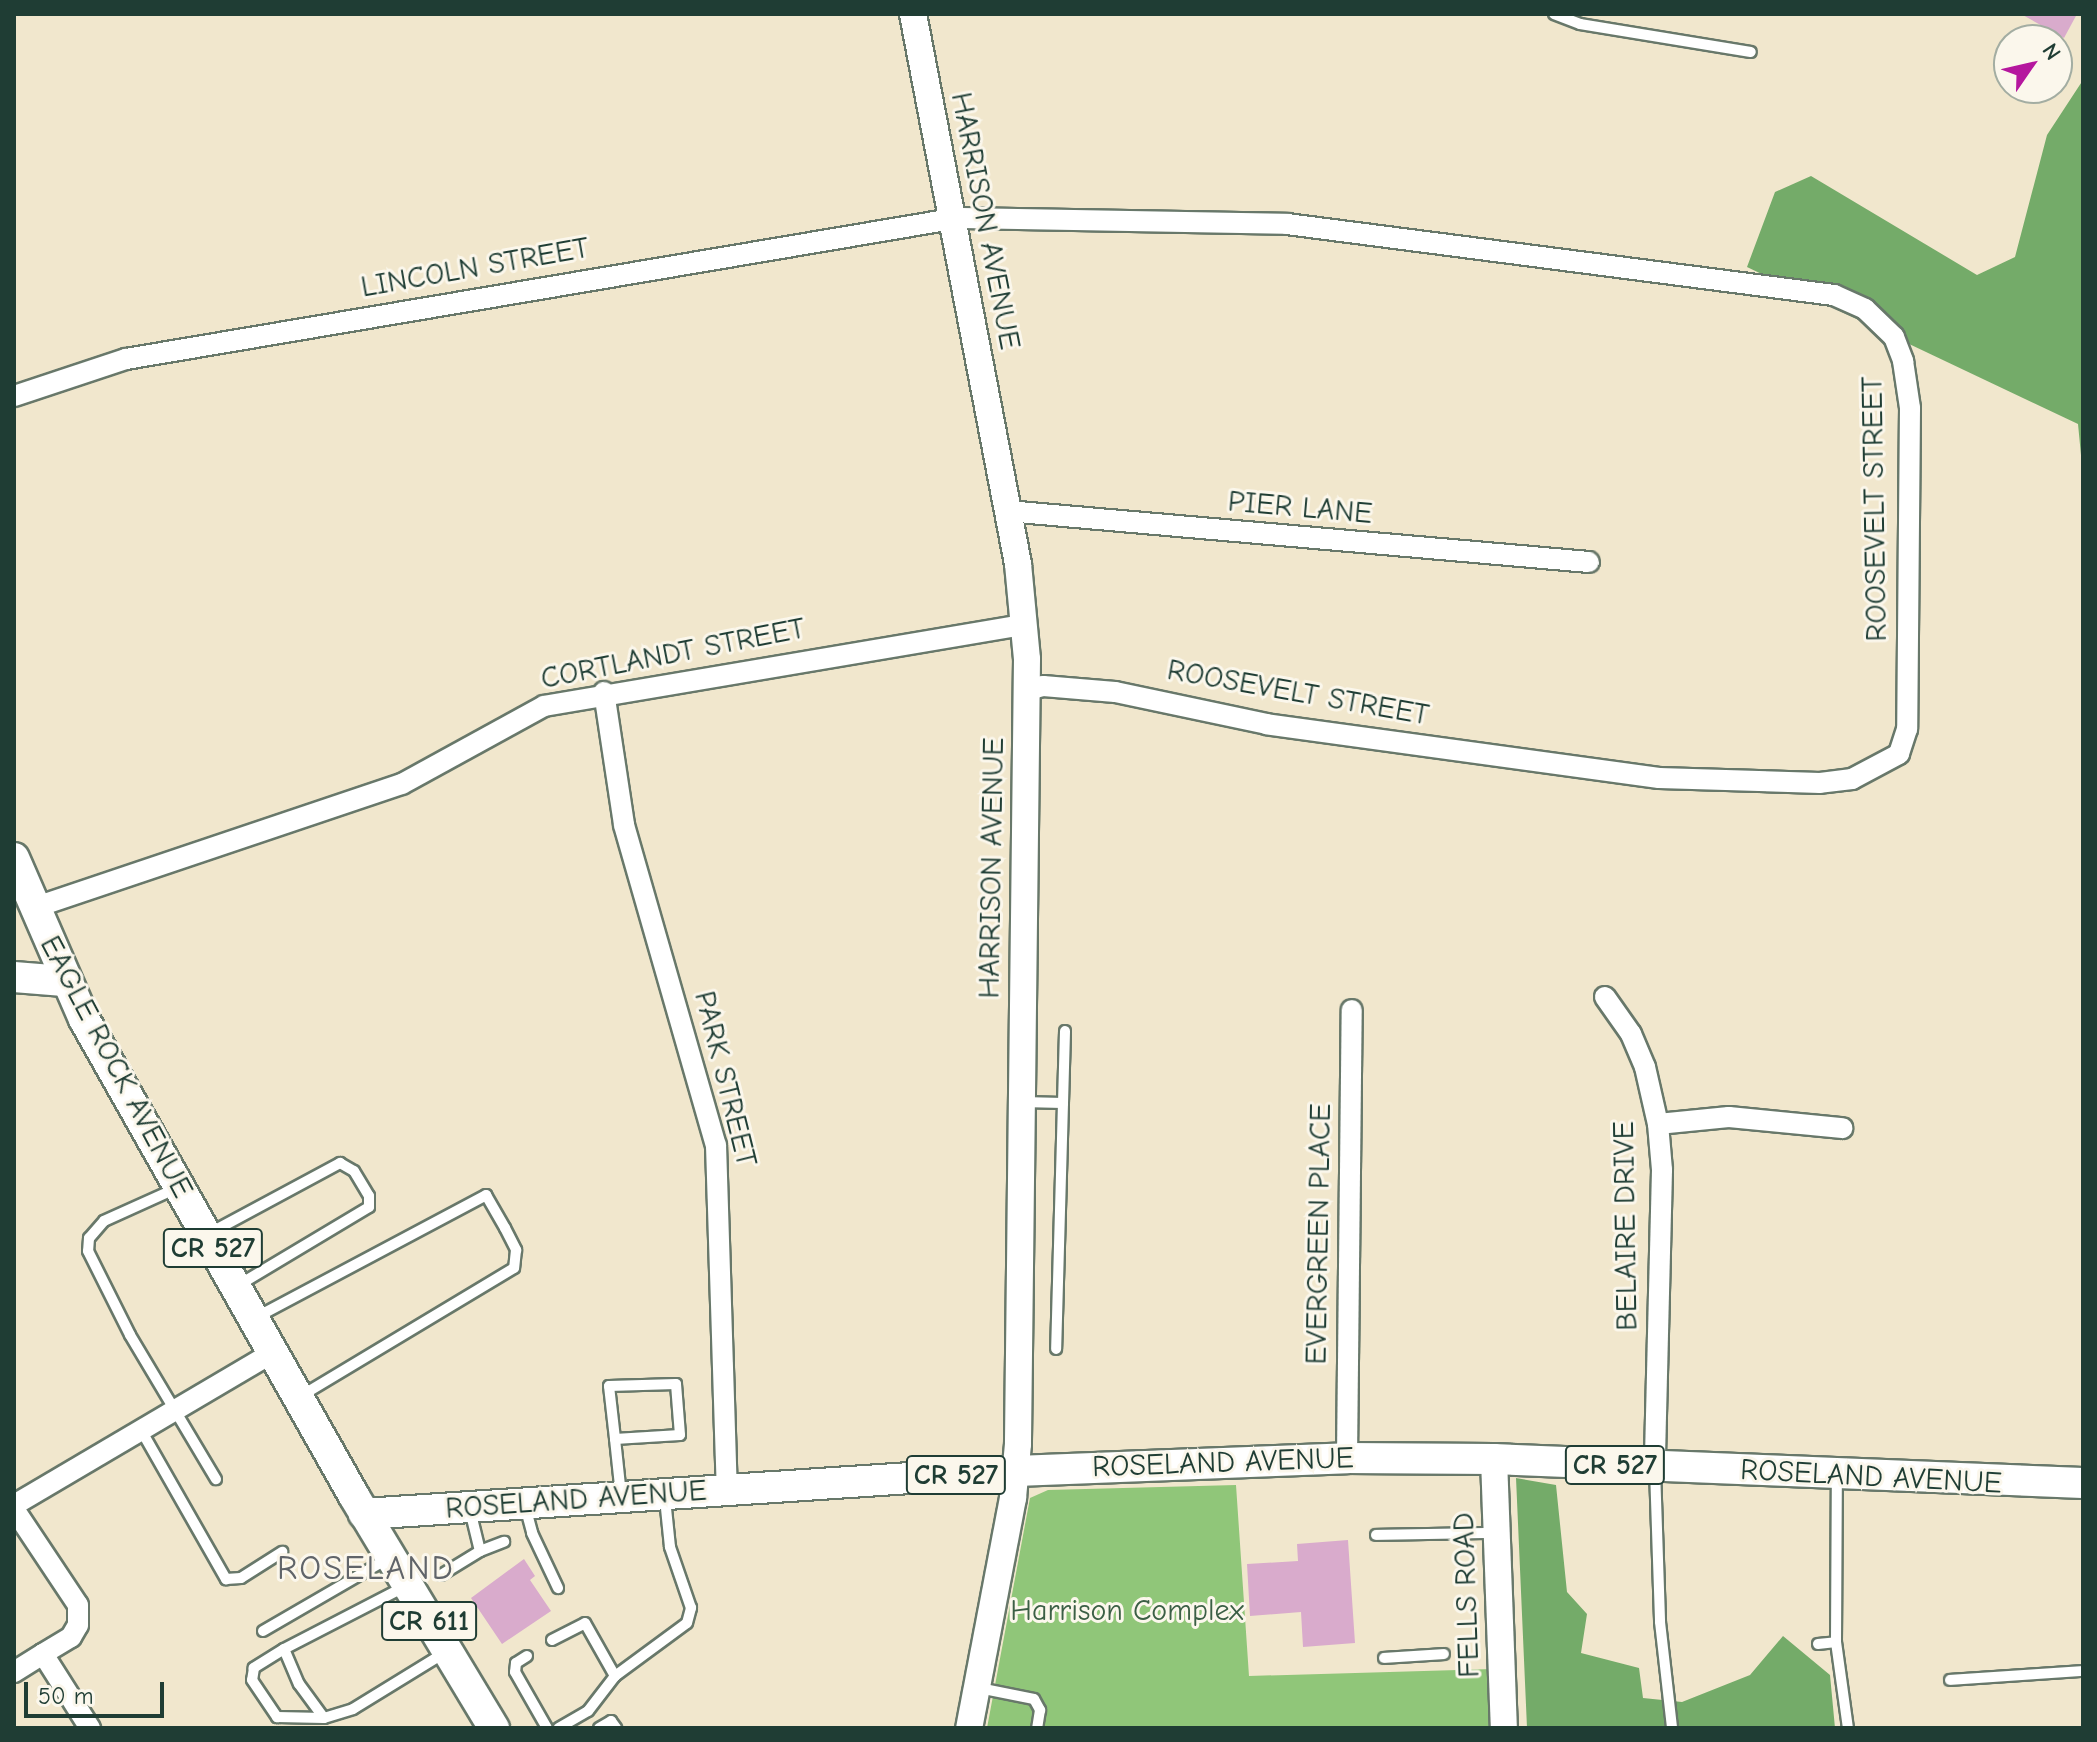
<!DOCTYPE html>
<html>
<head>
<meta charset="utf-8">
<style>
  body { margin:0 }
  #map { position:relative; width:2097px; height:1742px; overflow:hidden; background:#f1e7cd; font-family:"Comic Neue",sans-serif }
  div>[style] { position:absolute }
  .green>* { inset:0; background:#90c679 }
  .forest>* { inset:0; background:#74ab69 }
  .building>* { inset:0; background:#d9abcc }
  .roads { filter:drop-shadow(2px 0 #68786a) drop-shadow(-2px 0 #68786a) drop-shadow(0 2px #68786a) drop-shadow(0 -2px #68786a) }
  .lane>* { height:10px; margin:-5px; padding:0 5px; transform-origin:5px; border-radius:5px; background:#fff }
  .street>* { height:20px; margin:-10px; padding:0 10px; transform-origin:10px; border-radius:10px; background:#fff }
  .secondary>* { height:26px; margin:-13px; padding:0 13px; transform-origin:13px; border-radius:13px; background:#fff }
  .primary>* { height:30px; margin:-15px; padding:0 15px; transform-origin:15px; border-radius:15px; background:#fff }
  span { translate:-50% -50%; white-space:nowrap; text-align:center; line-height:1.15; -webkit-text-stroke:6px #fbf7ec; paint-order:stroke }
  .shield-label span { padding:2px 6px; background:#fbf7ec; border:2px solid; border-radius:6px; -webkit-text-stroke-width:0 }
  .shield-label { font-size:28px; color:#1f3d34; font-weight:700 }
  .street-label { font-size:30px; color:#1f3d34 }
  .park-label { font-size:30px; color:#3b5f45 }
  .quarter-label { font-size:34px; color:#606469; letter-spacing:2px }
  .frame { position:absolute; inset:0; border:16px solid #1f3d34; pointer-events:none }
  .north { position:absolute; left:1993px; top:24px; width:80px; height:80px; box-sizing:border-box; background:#fbf7ec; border:2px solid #a3ada2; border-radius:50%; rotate:56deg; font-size:22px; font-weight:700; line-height:32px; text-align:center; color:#1f3d34 }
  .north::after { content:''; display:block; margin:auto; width:28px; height:36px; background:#b5179e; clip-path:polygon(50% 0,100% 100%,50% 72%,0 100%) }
  .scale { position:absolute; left:24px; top:1682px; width:140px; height:36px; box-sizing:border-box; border:4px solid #1f3d34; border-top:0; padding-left:10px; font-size:24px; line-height:28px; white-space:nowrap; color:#1f3d34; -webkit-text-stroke:6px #fbf7ec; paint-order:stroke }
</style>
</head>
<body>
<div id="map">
  <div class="green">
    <div style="clip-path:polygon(1236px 1485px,1249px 1676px,1492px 1669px,1495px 1728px,987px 1728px,1030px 1498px,1048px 1490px)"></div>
  </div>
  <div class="forest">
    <div style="clip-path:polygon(2083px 80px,2083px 476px,2078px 424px,1747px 267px,1775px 192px,1811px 176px,1977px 275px,2015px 257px,2047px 135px)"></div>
    <div style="clip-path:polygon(1516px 1478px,1556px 1485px,1567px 1592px,1587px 1614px,1581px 1653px,1639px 1668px,1643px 1698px,1682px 1702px,1750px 1675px,1783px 1636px,1830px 1675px,1835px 1728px,1527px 1728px)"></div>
  </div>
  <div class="building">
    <div style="clip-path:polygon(2021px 14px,2077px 14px,2064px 38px)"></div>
    <div style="clip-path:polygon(1348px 1540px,1355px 1643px,1303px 1647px,1301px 1612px,1250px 1616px,1247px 1564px,1298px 1561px,1297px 1544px)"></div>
    <div style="clip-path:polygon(524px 1559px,535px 1576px,530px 1580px,551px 1611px,502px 1644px,471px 1598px)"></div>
  </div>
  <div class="roads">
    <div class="lane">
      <div style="left:1554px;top:14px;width:28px;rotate:21deg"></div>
      <div style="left:1580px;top:24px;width:173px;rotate:9.3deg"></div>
      <div style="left:1022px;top:1102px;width:41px;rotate:1.4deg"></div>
      <div style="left:1063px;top:1103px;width:246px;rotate:91.6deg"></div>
      <div style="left:1063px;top:1103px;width:72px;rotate:-88.4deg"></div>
      <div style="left:177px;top:1188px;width:80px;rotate:155.7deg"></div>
      <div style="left:104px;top:1221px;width:23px;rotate:131deg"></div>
      <div style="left:89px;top:1238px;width:13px;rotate:94deg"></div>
      <div style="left:88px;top:1251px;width:94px;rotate:63.4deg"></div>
      <div style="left:130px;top:1335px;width:168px;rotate:59.2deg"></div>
      <div style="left:210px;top:1233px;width:148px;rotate:-28.3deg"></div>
      <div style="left:340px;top:1163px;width:16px;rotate:30deg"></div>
      <div style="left:354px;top:1171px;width:29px;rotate:59deg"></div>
      <div style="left:369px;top:1196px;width:11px;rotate:90deg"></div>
      <div style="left:369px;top:1207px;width:154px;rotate:149.1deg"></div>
      <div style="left:255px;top:1318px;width:262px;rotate:-28deg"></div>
      <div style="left:486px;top:1195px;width:38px;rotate:60deg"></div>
      <div style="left:505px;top:1228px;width:25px;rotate:63deg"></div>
      <div style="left:516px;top:1250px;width:18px;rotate:96deg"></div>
      <div style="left:514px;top:1268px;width:251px;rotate:149deg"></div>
      <div style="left:141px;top:1430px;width:172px;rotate:60.3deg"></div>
      <div style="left:226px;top:1579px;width:15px;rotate:-4deg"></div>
      <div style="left:241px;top:1578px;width:49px;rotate:-32.4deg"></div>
      <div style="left:615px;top:1439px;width:65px;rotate:-3.5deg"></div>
      <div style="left:680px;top:1435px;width:51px;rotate:-94.5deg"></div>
      <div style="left:676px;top:1384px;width:67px;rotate:178.3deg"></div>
      <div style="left:609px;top:1386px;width:53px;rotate:83.5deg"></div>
      <div style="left:615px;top:1439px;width:56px;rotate:83.9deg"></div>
      <div style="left:1655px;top:1469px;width:153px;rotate:88.1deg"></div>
      <div style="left:1660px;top:1622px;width:107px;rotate:83.5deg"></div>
      <div style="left:525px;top:1506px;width:28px;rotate:75deg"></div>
      <div style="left:532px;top:1533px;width:61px;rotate:64.7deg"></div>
      <div style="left:1376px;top:1535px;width:118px;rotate:-1deg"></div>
      <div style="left:480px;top:1551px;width:26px;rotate:-21deg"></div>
      <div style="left:441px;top:1575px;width:46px;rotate:-31.6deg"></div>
      <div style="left:480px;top:1551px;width:42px;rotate:-103.7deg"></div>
      <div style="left:406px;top:1586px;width:137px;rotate:152.7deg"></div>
      <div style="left:284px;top:1649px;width:36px;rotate:148deg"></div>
      <div style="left:254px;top:1668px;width:12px;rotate:99deg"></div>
      <div style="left:252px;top:1680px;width:45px;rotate:56deg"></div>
      <div style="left:277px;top:1717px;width:47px;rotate:1.2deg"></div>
      <div style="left:324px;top:1718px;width:30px;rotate:-17deg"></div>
      <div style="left:353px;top:1709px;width:107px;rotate:-31.6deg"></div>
      <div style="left:263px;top:1631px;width:146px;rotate:-30.1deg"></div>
      <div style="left:552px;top:1640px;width:37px;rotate:-27deg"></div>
      <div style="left:585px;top:1623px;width:61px;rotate:60.5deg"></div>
      <div style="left:615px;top:1676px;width:44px;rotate:127.6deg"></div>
      <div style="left:588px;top:1711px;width:34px;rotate:150deg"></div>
      <div style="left:1836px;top:1642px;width:87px;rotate:82.1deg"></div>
      <div style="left:1818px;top:1644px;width:18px;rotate:-6deg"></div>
      <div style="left:1836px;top:1642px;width:165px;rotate:-89.7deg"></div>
      <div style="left:284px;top:1649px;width:38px;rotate:67deg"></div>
      <div style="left:299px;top:1684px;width:42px;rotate:53.7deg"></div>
      <div style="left:527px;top:1656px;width:13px;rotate:148deg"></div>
      <div style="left:516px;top:1663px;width:9px;rotate:96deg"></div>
      <div style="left:515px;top:1672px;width:64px;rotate:60.3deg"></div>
      <div style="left:1384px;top:1658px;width:60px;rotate:-3.8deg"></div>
      <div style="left:615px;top:1676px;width:89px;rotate:-36.4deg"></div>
      <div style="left:687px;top:1623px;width:16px;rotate:-75deg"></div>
      <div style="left:691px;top:1608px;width:65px;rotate:-109deg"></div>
      <div style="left:670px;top:1547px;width:48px;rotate:-95.9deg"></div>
      <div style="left:1950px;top:1680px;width:133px;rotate:-3.9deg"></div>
      <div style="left:979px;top:1688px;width:56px;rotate:11.3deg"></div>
      <div style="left:1034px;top:1699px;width:13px;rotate:61deg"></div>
      <div style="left:1040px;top:1710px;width:18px;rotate:99deg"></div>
      <div style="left:599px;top:1728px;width:14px;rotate:-30deg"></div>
      <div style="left:611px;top:1721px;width:9px;rotate:54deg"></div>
    </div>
    <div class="street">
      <div style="left:14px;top:396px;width:118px;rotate:-18.3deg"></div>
      <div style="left:126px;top:359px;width:844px;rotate:-9.62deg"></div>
      <div style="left:958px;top:218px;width:329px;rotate:1deg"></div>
      <div style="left:1287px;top:224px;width:552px;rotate:7.4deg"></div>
      <div style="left:1834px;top:295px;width:34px;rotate:24deg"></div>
      <div style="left:1865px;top:309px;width:40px;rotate:44deg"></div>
      <div style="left:1894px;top:337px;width:26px;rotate:69deg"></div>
      <div style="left:1903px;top:361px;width:48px;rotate:81.5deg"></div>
      <div style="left:1910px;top:408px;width:321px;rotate:90.5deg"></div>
      <div style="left:1907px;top:729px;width:26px;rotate:108deg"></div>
      <div style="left:1899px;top:754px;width:53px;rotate:152deg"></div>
      <div style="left:1852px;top:779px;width:32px;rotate:173deg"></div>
      <div style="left:1820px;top:783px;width:161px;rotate:-178.2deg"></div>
      <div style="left:1659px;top:778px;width:396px;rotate:-172.2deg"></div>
      <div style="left:1267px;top:724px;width:155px;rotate:-168.1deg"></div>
      <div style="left:1115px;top:692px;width:72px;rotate:-175.2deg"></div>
      <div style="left:1043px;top:686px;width:18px;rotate:164deg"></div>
      <div style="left:1007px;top:511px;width:584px;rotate:5.01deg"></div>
      <div style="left:604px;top:692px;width:134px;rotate:81.4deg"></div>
      <div style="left:624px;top:825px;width:333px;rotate:74deg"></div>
      <div style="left:716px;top:1145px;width:344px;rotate:88.2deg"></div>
      <div style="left:33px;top:908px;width:389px;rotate:-18.6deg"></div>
      <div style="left:402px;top:784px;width:162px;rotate:-28.8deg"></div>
      <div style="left:544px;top:706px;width:488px;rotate:-9.6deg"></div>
      <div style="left:1605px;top:997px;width:45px;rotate:54.9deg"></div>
      <div style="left:1631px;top:1034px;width:36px;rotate:67deg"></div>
      <div style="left:1645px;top:1067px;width:58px;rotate:77.2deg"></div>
      <div style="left:1658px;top:1124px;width:46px;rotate:85deg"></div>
      <div style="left:1662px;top:1170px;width:297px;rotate:91.4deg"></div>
      <div style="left:1658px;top:1124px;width:71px;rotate:-5.6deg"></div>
      <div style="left:1729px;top:1117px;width:114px;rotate:5.6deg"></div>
      <div style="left:1347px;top:1458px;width:448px;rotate:-89.4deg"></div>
      <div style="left:14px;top:1505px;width:299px;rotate:-30.5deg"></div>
      <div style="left:14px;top:1509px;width:115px;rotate:56.3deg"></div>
      <div style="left:78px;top:1605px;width:20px;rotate:90deg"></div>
      <div style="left:78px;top:1625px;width:14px;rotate:120deg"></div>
      <div style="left:71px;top:1637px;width:33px;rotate:149deg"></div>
      <div style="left:43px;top:1654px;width:88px;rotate:57.6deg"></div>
      <div style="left:14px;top:1672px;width:34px;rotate:-32deg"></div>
    </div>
    <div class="secondary">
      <div style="left:913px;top:14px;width:560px;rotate:79.19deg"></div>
      <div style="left:1018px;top:564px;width:95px;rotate:84.6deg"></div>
      <div style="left:1027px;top:659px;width:785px;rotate:90.66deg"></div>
      <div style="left:1018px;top:1444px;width:54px;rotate:95.3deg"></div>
      <div style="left:1013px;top:1498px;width:234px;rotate:100.8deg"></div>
      <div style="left:1494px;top:1459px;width:269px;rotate:87.9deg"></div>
    </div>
    <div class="primary">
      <div style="left:14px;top:858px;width:176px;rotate:66.5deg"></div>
      <div style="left:84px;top:1019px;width:548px;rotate:60.49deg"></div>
      <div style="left:354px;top:1496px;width:271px;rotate:58.9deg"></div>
      <div style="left:14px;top:977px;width:50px;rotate:4.6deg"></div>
      <div style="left:364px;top:1514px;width:653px;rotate:-3.77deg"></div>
      <div style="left:1016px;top:1471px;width:331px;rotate:-2.2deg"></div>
      <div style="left:1347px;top:1458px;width:147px;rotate:0.4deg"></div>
      <div style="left:1494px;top:1459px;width:589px;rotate:2.33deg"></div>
    </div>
  </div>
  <div class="shield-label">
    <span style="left:213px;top:1248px">CR 527</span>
    <span style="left:1615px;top:1465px">CR 527</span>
    <span style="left:956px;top:1475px">CR 527</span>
    <span style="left:429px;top:1621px">CR 611</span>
  </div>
  <div class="street-label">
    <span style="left:985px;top:221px;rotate:79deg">HARRISON AVENUE</span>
    <span style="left:475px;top:268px;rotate:-10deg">LINCOLN STREET</span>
    <span style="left:1300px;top:508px;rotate:5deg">PIER LANE</span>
    <span style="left:1875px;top:509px;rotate:-91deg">ROOSEVELT STREET</span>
    <span style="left:673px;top:654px;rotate:-11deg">CORTLANDT STREET</span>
    <span style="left:1298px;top:693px;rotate:10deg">ROOSEVELT STREET</span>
    <span style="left:992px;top:868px;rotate:-89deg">HARRISON AVENUE</span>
    <span style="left:116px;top:1067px;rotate:62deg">EAGLE ROCK AVENUE</span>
    <span style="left:725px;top:1079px;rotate:76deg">PARK STREET</span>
    <span style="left:1626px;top:1226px;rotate:-91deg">BELAIRE DRIVE</span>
    <span style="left:1319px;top:1234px;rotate:-89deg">EVERGREEN PLACE</span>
    <span style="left:1223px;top:1463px;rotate:-2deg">ROSELAND AVENUE</span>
    <span style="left:1871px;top:1477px;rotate:3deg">ROSELAND AVENUE</span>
    <span style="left:576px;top:1500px;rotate:-4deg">ROSELAND AVENUE</span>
    <span style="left:1467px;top:1595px;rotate:-92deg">FELLS ROAD</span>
  </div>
  <div class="park-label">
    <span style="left:1127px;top:1611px">Harrison Complex</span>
  </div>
  <div class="quarter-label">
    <span style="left:366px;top:1569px">ROSELAND</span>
  </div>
  <div class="frame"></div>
  <div class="north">N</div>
  <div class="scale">50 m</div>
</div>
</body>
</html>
